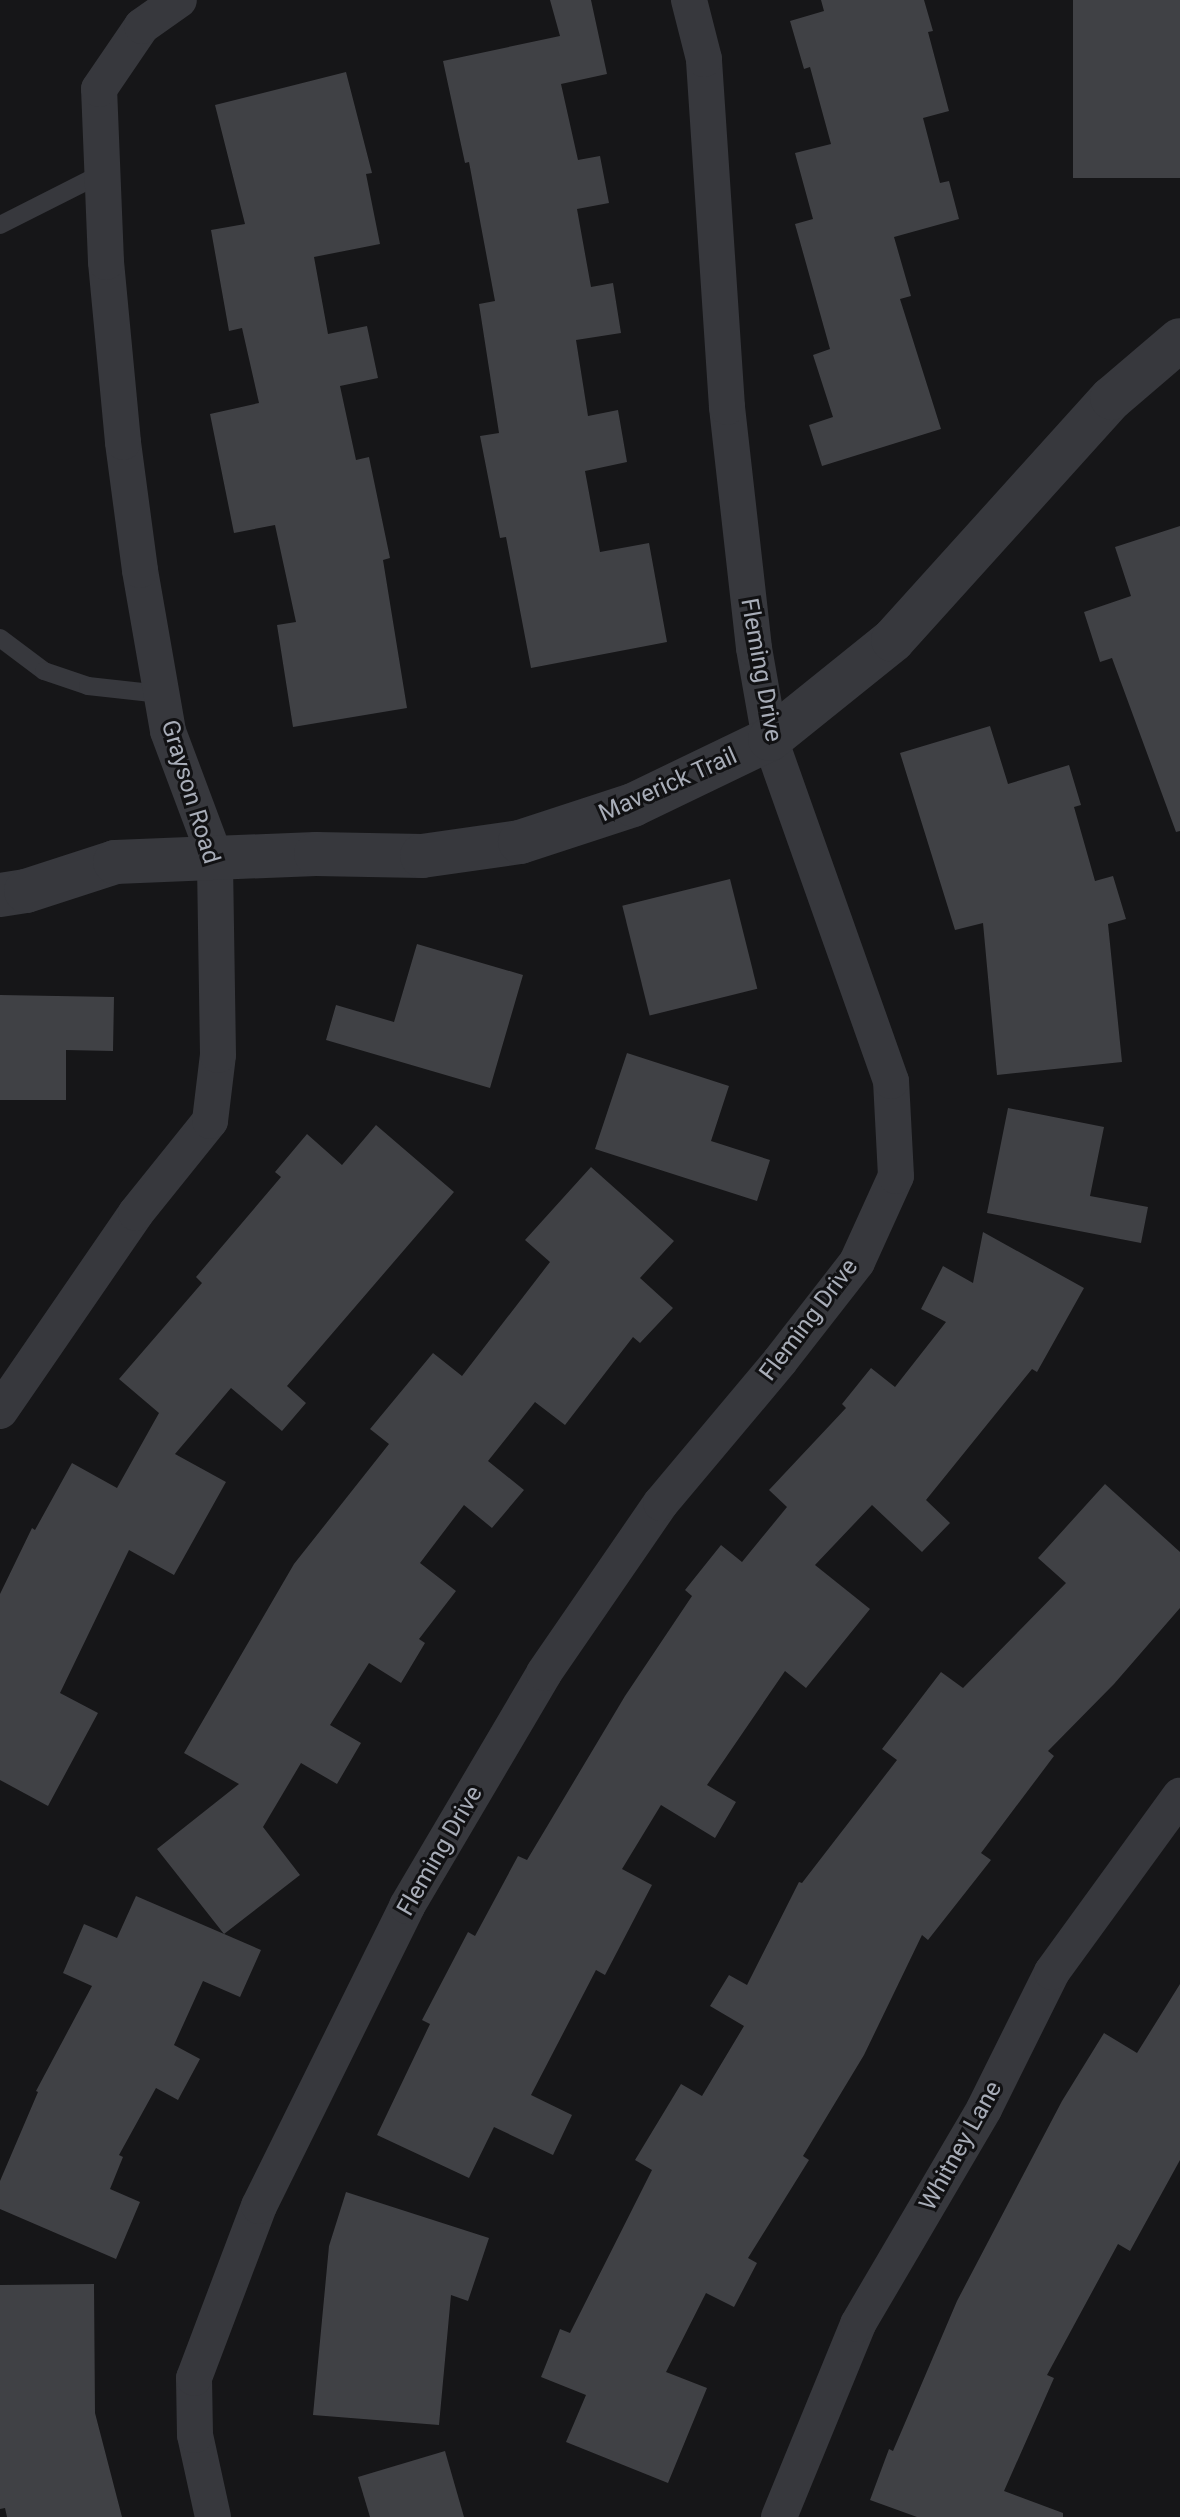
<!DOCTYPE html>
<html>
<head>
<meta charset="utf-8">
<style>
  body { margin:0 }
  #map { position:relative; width:1180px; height:2517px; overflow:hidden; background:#161618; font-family:Roboto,sans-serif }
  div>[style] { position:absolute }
  .building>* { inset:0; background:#404145; transform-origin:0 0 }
  .service>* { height:18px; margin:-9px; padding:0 9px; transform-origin:9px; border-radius:9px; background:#37383d }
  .minor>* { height:36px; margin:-18px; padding:0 18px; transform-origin:18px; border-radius:18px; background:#37383d }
  .tertiary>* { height:44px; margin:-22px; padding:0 22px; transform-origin:22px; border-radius:22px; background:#37383d }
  span { translate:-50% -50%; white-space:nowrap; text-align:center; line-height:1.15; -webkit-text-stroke:6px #111113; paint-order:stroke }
  .street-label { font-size:24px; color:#a8adb8 }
</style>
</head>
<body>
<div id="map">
  <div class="building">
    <div style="clip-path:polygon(550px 0,591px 0,607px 74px,561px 84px,578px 160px,600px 156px,609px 203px,577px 209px,591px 287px,613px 283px,621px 333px,576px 340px,588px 416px,618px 410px,627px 462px,585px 471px,600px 552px,649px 543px,667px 642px,531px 668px,506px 537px,500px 538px,480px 436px,499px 433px,479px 304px,495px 301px,469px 162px,465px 163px,443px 61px,560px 36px)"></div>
    <div style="clip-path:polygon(821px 0,924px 0,933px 31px,928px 32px,949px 111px,923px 118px,940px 183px,949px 181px,959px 219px,894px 237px,911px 296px,900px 299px,941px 429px,822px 466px,809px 425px,833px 417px,813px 355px,830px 349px,795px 224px,813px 219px,795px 153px,831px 144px,810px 67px,804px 69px,790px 21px,824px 11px)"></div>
    <div style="left:1073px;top:0;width:107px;height:178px"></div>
    <div style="clip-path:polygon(346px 72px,372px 173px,366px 174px,380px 244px,314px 257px,328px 334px,367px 326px,378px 378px,340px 386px,356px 460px,369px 457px,390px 558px,383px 560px,407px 708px,293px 727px,277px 625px,296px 622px,275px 525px,234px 533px,210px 414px,259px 403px,242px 328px,229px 331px,211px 230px,245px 224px,215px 105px)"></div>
    <div style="clip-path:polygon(1180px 526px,1180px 831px,1176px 832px,1112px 658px,1100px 662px,1084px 612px,1131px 596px,1115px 547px)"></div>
    <div style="clip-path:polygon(990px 726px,1008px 784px,1069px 765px,1081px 805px,1074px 807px,1095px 881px,1113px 876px,1126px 919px,1108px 924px,1122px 1062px,997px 1075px,983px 923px,955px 930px,900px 753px)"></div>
    <div style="left:730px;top:879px;width:113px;height:111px;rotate:76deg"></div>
    <div style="clip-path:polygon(417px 944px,523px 975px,490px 1088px,326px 1040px,336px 1005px,394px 1022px)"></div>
    <div style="clip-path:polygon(0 995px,114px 997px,113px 1051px,66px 1050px,66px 1100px,0 1100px)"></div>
    <div style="clip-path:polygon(627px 1053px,729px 1086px,711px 1141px,770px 1160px,757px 1201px,595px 1149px)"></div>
    <div style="clip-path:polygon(1008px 1108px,1104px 1127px,1090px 1196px,1148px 1207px,1141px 1243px,987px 1213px)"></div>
    <div style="clip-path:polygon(376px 1125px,454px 1192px,287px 1386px,306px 1403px,282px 1431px,231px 1388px,175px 1454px,226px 1482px,174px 1575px,129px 1550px,60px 1693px,98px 1713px,48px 1806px,0 1780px,0 1594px,32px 1528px,35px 1530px,72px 1463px,117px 1488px,159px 1413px,119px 1379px,202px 1283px,196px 1277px,281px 1177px,275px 1172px,307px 1134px,342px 1165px)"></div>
    <div style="clip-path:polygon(591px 1167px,674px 1241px,640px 1278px,673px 1308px,640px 1343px,633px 1337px,565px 1425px,535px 1402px,488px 1461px,524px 1490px,492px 1528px,464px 1505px,420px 1563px,456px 1591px,419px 1639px,425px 1643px,401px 1683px,369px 1663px,330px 1725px,361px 1743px,337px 1784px,301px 1763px,263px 1827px,300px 1875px,224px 1934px,157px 1849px,239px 1784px,184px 1753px,294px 1564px,389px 1444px,370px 1429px,433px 1353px,462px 1376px,550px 1262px,525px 1240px)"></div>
    <div style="clip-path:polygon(983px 1232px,1084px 1288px,1037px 1372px,1032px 1369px,926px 1500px,950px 1523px,922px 1552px,872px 1505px,815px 1565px,870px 1609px,806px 1688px,785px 1671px,707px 1785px,736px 1802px,715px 1838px,661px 1805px,622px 1869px,652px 1885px,605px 1975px,596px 1970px,531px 2095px,572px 2115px,553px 2155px,494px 2127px,469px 2178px,377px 2135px,430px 2024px,422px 2020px,468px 1932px,475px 1936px,518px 1856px,527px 1860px,625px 1696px,692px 1596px,685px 1590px,721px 1545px,742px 1562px,787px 1507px,769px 1490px,846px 1408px,842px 1404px,871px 1368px,895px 1387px,946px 1322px,921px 1309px,943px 1266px,973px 1283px)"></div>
    <div style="clip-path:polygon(1105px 1484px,1180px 1552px,1180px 1608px,1114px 1684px,1048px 1751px,1054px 1756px,981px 1853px,991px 1860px,928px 1940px,922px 1935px,864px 2055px,803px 2156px,809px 2160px,748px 2258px,757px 2263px,734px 2307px,706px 2293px,666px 2372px,707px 2388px,668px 2483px,566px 2442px,586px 2395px,541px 2377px,560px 2329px,570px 2333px,652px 2170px,635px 2160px,681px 2084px,702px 2096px,744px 2026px,710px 2006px,729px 1975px,747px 1985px,799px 1882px,802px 1883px,897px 1760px,882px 1749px,941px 1672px,963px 1688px,1066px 1583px,1038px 1558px)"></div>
    <div style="clip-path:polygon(136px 1896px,261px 1950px,240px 1997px,203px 1981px,174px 2045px,200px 2059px,178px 2100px,156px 2088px,119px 2155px,123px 2157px,110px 2189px,140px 2202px,116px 2259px,0 2209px,0 2181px,38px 2092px,36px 2091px,92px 1986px,63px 1973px,84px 1924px,117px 1938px)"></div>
    <div style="clip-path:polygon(1180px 1984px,1180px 2160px,1130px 2251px,1118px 2244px,1047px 2375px,1054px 2378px,1004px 2491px,1063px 2513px,1063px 2517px,917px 2517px,870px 2500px,889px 2449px,893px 2451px,957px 2301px,1062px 2101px,1104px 2033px,1137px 2053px)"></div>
    <div style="clip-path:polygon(346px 2192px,489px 2238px,468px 2301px,451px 2295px,439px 2425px,313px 2415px,329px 2246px)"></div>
    <div style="clip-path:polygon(94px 2284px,95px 2413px,122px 2517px,7px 2517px,5px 2508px,0 2509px,0 2285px)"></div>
    <div style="clip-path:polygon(445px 2451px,464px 2517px,370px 2517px,358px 2477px)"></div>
  </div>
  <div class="service">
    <div style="left:0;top:225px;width:115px;rotate:-26.8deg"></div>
    <div style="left:0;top:638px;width:55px;rotate:36.9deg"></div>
    <div style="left:44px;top:671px;width:46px;rotate:18.8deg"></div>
    <div style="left:88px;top:686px;width:73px;rotate:6.3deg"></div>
  </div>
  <div class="minor">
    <div style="left:0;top:1411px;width:240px;rotate:-55.5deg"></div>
    <div style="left:136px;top:1213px;width:118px;rotate:-51.2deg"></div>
    <div style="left:210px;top:1121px;width:66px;rotate:-83.1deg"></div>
    <div style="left:218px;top:1055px;width:198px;rotate:-90.9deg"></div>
    <div style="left:215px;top:857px;width:134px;rotate:-110.5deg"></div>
    <div style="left:168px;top:731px;width:163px;rotate:-99.9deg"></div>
    <div style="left:140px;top:570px;width:129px;rotate:-97.6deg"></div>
    <div style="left:123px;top:442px;width:181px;rotate:-95.4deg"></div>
    <div style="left:106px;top:262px;width:173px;rotate:-92.3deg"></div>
    <div style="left:99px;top:89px;width:76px;rotate:-55.7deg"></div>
    <div style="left:142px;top:26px;width:45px;rotate:-35.1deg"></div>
    <div style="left:213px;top:2517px;width:84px;rotate:-102.4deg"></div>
    <div style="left:195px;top:2435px;width:57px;rotate:-91deg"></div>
    <div style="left:194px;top:2378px;width:184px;rotate:-69.3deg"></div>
    <div style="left:259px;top:2206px;width:335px;rotate:-63.7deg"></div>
    <div style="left:407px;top:1906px;width:270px;rotate:-59.5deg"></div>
    <div style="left:544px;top:1673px;width:206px;rotate:-55.5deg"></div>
    <div style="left:661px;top:1503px;width:185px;rotate:-50deg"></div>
    <div style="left:780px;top:1361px;width:125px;rotate:-52.1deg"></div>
    <div style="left:857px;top:1262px;width:94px;rotate:-65.6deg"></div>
    <div style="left:896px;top:1176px;width:95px;rotate:-93deg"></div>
    <div style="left:891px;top:1081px;width:363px;rotate:-109.5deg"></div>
    <div style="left:770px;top:739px;width:92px;rotate:-100deg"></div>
    <div style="left:754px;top:648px;width:243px;rotate:-96.4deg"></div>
    <div style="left:727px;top:407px;width:349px;rotate:-93.8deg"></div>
    <div style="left:704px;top:59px;width:61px;rotate:-104.3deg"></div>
    <div style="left:779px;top:2517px;width:209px;rotate:-67.7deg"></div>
    <div style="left:858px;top:2324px;width:249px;rotate:-59.6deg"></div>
    <div style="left:984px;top:2109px;width:153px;rotate:-63.6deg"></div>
    <div style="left:1052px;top:1972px;width:218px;rotate:-54deg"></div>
  </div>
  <div class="tertiary">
    <div style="left:0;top:895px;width:26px;rotate:-9deg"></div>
    <div style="left:26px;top:891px;width:94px;rotate:-18deg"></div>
    <div style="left:115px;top:862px;width:201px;rotate:-2.3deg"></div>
    <div style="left:316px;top:854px;width:106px;rotate:1.1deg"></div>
    <div style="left:422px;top:856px;width:99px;rotate:-8.1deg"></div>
    <div style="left:520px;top:842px;width:119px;rotate:-18.1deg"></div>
    <div style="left:633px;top:805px;width:152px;rotate:-25.7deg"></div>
    <div style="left:770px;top:739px;width:158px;rotate:-38.8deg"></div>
    <div style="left:893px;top:640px;width:326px;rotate:-47.9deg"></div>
    <div style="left:1112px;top:398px;width:89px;rotate:-40.5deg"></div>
  </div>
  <div class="street-label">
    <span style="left:761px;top:670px;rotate:80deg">Fleming Drive</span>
    <span style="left:668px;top:785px;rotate:-24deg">Maverick Trail</span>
    <span style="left:190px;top:792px;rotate:73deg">Grayson Road</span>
    <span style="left:809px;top:1320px;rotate:-53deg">Fleming Drive</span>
    <span style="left:440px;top:1851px;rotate:-60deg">Fleming Drive</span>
    <span style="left:961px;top:2146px;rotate:-61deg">Whitney Lane</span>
  </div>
</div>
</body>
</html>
